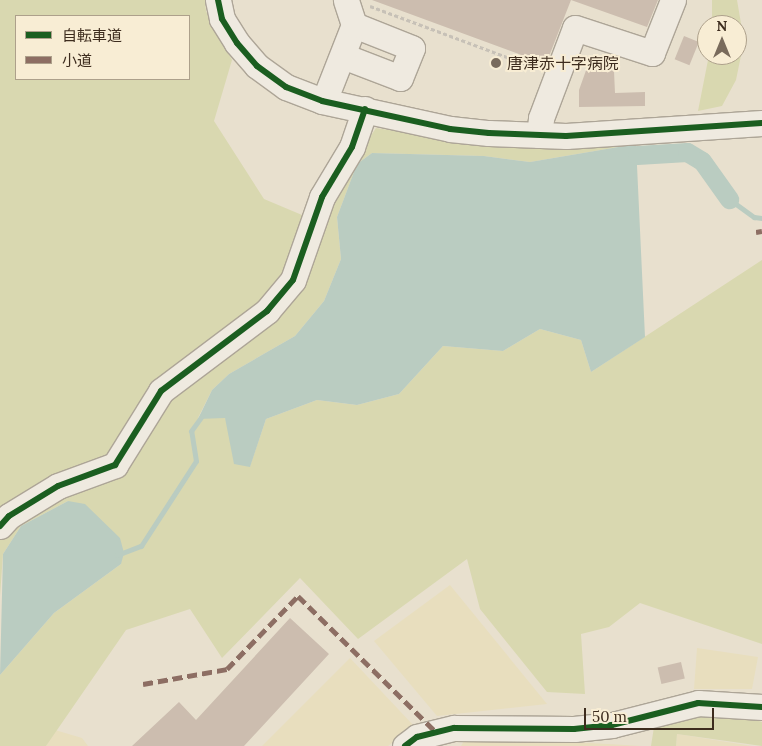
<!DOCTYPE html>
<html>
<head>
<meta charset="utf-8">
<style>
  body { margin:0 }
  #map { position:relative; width:762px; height:746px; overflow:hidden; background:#e8e0ce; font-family:Lora,"Noto Sans JP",serif }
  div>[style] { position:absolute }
  .farmland>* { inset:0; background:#e8debe }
  .green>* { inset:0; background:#d9d8b0 }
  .water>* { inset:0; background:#baccc1 }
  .stream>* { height:5px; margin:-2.5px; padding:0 2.5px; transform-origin:2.5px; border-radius:2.5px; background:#baccc1 }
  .canal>* { height:19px; margin:-9.5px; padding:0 9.5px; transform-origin:9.5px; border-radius:9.5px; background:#baccc1 }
  .building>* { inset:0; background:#ccbdaf; transform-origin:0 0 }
  .path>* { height:3px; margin-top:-1.5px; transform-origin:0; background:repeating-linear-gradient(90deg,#c7c1b7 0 4px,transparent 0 6.5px) }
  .roads { filter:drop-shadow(1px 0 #ada597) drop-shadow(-1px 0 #ada597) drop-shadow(0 1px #ada597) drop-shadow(0 -1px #ada597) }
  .minor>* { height:25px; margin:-12.5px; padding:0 12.5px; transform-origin:12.5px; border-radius:12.5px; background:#efeae0 }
  .quiet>* { height:5px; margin-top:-2.5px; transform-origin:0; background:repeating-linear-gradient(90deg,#8d6e63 0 10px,transparent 0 15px) }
  .cycleway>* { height:6px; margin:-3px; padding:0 3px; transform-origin:3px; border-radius:3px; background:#1b5e20 }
  .dots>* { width:14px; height:14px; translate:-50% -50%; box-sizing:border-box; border:2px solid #f8edd4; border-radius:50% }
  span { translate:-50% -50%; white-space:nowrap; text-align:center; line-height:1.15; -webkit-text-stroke:4px #f8edd4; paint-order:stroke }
  .poi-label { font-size:16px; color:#3d2c1e }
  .left { translate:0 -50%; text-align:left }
  .legend { position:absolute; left:15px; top:15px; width:175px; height:65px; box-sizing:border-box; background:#f8edd4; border:1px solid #ada08b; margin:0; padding:6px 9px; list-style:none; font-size:15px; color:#3d2c1e }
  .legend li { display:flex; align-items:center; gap:10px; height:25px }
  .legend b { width:25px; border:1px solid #ada08b }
  .north { position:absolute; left:697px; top:15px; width:50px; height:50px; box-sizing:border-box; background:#f8edd4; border:1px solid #ada08b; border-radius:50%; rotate:0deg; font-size:14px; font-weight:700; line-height:20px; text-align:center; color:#3d2c1e }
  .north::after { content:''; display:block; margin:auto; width:18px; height:22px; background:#796b5c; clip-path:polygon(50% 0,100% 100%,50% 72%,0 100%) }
  .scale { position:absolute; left:584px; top:708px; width:130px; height:22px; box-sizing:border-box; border:2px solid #3d2c1e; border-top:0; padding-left:6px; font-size:15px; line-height:18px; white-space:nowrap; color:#3d2c1e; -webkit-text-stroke:4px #f8edd4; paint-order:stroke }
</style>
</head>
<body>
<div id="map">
  <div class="farmland">
    <div style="clip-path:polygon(450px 585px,547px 704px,437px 716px,374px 641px)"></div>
    <div style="clip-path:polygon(697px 648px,758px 657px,752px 689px,694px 689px)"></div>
    <div style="clip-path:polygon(350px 658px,414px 726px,388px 746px,262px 746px)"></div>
    <div style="clip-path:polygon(55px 730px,82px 738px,88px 746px,46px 746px)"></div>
    <div style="clip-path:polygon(677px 734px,752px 746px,676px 746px)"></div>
    <div style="clip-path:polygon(467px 736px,642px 746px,461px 746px)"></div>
  </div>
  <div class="green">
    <div style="clip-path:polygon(evenodd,0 0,205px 0,206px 11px,232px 60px,214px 121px,264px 199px,302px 215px,328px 199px,376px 128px,504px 148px,636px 144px,530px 162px,484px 156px,372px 153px,357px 164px,337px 217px,341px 259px,324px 301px,295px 336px,229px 374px,212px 390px,198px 418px,225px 418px,250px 466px,266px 419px,317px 400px,357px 405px,399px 394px,443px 346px,503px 351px,540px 329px,581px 340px,591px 372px,762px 260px,762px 644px,640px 603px,609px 627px,581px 634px,585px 694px,547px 692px,480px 609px,467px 559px,358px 639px,300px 578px,222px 658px,190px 609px,126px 630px,46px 746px,0 746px,0 675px,54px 613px,121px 564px,68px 501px,21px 526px,3px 554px,0 596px,0 0,16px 16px,189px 16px,189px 79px,16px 79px,16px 16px)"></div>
    <div style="clip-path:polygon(712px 0,737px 0,744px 41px,736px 80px,722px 106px,698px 111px,709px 55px,737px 55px,737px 25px,712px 25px)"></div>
    <div style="clip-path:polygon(727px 710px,762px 722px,762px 746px,677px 734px,676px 746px,651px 746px,654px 727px)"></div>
  </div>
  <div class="water">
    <div style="clip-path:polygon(636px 144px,645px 337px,591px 372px,581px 340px,540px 329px,503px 351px,443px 346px,399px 394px,357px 405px,317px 400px,266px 419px,250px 467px,234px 464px,225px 418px,198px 419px,212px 390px,229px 374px,295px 336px,324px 301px,341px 259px,337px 217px,357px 164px,372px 153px,484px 156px,530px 162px)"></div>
    <div style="clip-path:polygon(68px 501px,85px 504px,120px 538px,124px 553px,121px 564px,54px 613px,0 675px,3px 554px,21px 526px)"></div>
  </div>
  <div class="stream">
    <div style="left:729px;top:199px;width:31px;rotate:36deg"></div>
    <div style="left:754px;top:217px;width:8px;rotate:7deg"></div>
    <div style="left:117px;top:555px;width:26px;rotate:-21deg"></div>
    <div style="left:141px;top:546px;width:101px;rotate:-57.1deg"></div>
    <div style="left:196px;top:461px;width:30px;rotate:-99deg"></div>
    <div style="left:191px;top:431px;width:19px;rotate:-54deg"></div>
  </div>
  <div class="canal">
    <div style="left:637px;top:155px;width:50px;rotate:-3.4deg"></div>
    <div style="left:687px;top:152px;width:17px;rotate:31deg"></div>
    <div style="left:702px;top:161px;width:47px;rotate:54.6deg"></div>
  </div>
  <div class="building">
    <div style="clip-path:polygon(372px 0,658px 0,647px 27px,571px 0,546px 64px)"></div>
    <div style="left:684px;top:36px;width:16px;height:25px;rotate:22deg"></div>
    <div style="clip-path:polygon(589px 62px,614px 71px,615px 93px,645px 92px,645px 106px,579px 107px,579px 90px)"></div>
    <div style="clip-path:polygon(290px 618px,329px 654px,244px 746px,132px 746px,179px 702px,196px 720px)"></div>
    <div style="left:681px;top:662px;width:17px;height:24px;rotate:77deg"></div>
  </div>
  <div class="path">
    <div style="left:370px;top:6px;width:178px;rotate:20.4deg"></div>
  </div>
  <div class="roads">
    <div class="minor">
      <div style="left:218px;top:0;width:19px;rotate:78deg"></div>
      <div style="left:222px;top:19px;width:28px;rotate:58deg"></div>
      <div style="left:237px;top:43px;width:30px;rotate:49deg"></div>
      <div style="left:257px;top:66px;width:36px;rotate:36deg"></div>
      <div style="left:286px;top:87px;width:39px;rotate:21deg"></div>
      <div style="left:322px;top:101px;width:131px;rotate:12.3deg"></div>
      <div style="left:450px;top:129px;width:39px;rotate:6deg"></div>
      <div style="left:489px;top:133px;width:77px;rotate:2.2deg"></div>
      <div style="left:566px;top:136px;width:196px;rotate:-3.8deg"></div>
      <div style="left:343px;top:56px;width:61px;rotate:21.1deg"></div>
      <div style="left:400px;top:78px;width:32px;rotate:-68deg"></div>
      <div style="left:412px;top:48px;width:62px;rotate:-158.4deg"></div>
      <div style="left:324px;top:101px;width:82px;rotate:-68.5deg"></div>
      <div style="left:354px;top:25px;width:26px;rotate:-108deg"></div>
      <div style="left:539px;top:135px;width:17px;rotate:-83deg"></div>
      <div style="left:541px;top:118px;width:96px;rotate:-69.3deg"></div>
      <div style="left:575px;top:28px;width:81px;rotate:18deg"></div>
      <div style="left:652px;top:53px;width:57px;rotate:-68.4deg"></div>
      <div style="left:0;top:526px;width:13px;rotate:-48deg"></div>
      <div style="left:9px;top:516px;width:57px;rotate:-31.5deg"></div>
      <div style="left:58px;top:486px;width:61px;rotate:-20.2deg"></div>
      <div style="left:115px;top:465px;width:87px;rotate:-58.1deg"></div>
      <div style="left:161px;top:391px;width:133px;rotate:-37deg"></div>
      <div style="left:267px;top:311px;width:40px;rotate:-50deg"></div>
      <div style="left:293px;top:280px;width:88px;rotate:-70.7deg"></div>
      <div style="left:322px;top:197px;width:58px;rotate:-59deg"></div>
      <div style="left:352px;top:147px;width:40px;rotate:-71.1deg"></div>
      <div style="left:405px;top:746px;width:15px;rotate:-37deg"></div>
      <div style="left:417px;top:737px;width:38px;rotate:-14deg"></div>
      <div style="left:454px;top:728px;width:120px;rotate:0.5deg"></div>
      <div style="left:574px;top:729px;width:38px;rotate:-6deg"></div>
      <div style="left:612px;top:725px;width:89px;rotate:-14.3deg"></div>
      <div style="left:698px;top:703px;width:64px;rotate:3.6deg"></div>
    </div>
  </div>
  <div class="quiet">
    <div style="left:756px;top:232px;width:6px;rotate:-9deg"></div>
    <div style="left:143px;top:684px;width:85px;rotate:-10.1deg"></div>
    <div style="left:227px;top:669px;width:102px;rotate:-45.8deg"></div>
    <div style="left:298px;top:596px;width:192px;rotate:44.6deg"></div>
  </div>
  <div class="cycleway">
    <div style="left:218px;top:0;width:19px;rotate:78deg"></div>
    <div style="left:222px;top:19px;width:28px;rotate:58deg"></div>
    <div style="left:237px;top:43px;width:30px;rotate:49deg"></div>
    <div style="left:257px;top:66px;width:36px;rotate:36deg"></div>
    <div style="left:286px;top:87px;width:39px;rotate:21deg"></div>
    <div style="left:322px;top:101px;width:131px;rotate:12.3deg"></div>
    <div style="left:450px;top:129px;width:39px;rotate:6deg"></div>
    <div style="left:489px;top:133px;width:77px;rotate:2.2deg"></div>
    <div style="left:566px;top:136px;width:196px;rotate:-3.8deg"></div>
    <div style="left:0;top:526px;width:13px;rotate:-48deg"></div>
    <div style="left:9px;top:516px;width:57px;rotate:-31.5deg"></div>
    <div style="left:58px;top:486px;width:61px;rotate:-20.2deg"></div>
    <div style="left:115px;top:465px;width:87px;rotate:-58.1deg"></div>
    <div style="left:161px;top:391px;width:133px;rotate:-37deg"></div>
    <div style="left:267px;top:311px;width:40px;rotate:-50deg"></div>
    <div style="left:293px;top:280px;width:88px;rotate:-70.7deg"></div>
    <div style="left:322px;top:197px;width:58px;rotate:-59deg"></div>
    <div style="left:352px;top:147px;width:40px;rotate:-71.1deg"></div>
    <div style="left:405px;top:746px;width:15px;rotate:-37deg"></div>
    <div style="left:417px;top:737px;width:38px;rotate:-14deg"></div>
    <div style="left:454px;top:728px;width:120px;rotate:0.5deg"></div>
    <div style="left:574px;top:729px;width:38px;rotate:-6deg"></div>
    <div style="left:612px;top:725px;width:89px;rotate:-14.3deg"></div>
    <div style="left:698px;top:703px;width:64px;rotate:3.6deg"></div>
  </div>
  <div class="dots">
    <div style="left:496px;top:63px;background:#796b5c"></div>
  </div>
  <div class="poi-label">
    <span class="left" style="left:507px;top:63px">唐津赤十字病院</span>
  </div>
  <ul class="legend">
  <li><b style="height:6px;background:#1b5e20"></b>自転車道</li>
  <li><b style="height:6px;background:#8d6e63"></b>小道</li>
  </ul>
  <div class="north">N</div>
  <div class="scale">50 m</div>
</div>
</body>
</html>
